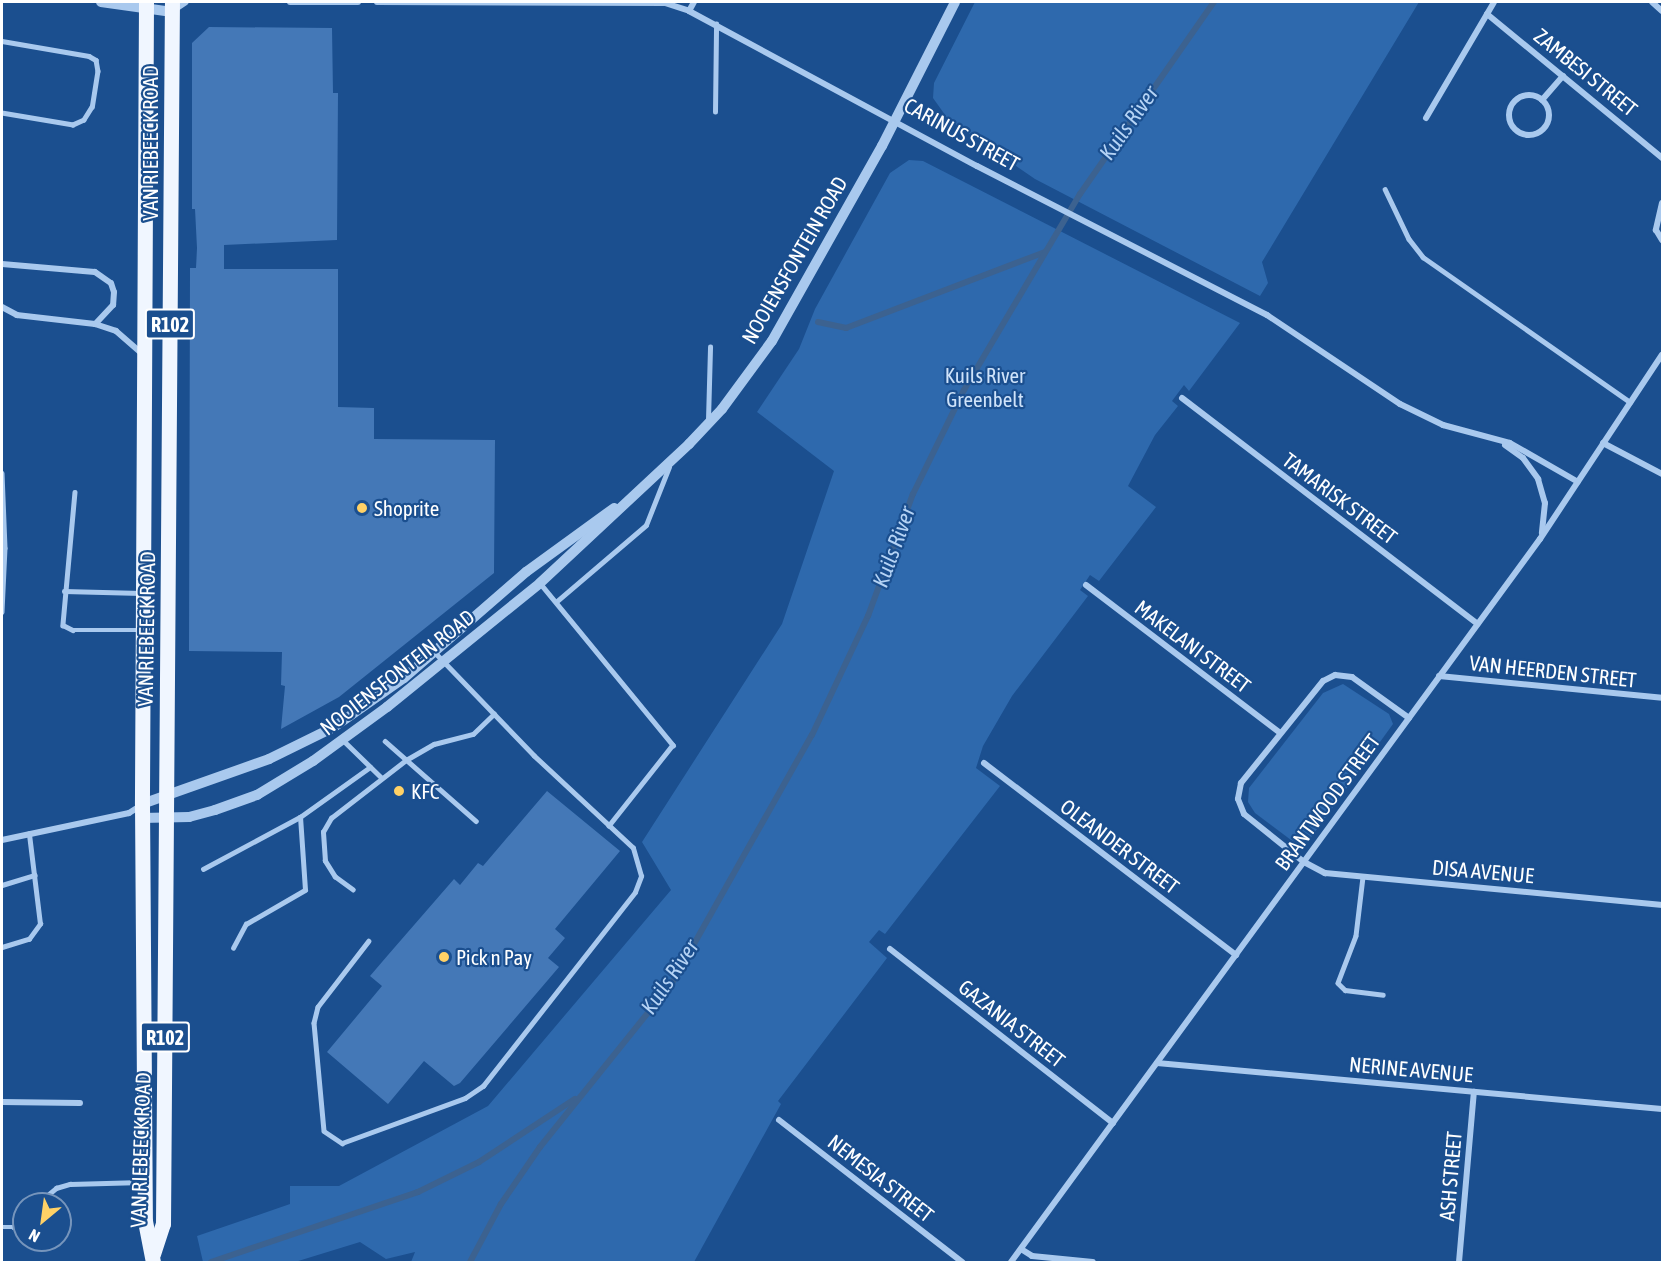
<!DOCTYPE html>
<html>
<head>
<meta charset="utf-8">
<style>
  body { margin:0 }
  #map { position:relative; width:1664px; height:1264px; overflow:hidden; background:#1b4f8f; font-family:"Asap Condensed",sans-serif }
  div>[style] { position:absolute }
  .green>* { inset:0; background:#2e69ad }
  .stream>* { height:6px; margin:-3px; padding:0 3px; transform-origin:3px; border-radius:3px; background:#3c6290 }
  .building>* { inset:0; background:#4478b7 }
  .service>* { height:4.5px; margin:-2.25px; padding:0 2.25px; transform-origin:2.25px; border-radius:2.25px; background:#a9c9ee }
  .minor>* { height:6px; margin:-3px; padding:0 3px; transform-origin:3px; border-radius:3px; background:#a9c9ee }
  .minor>.ring { margin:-3px; padding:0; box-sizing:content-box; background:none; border:6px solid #a9c9ee; border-radius:50% }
  .tertiary>* { height:10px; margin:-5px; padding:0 5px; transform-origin:5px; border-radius:5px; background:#a9c9ee }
  .primary>* { height:15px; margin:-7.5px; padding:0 7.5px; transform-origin:7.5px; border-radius:7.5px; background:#f0f6ff }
  .dots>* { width:16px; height:16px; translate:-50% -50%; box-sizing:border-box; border:3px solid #1b4f8f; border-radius:50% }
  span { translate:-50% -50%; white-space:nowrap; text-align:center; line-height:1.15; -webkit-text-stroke:4.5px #1b4f8f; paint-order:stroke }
  .shield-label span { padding:2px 4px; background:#1b4f8f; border:2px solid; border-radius:4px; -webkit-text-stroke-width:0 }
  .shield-label { font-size:20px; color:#fff; font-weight:700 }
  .street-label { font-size:21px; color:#fff }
  .park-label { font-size:21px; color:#cfe3fa }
  .poi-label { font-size:21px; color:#fff }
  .left { translate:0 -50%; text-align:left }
  .water-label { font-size:22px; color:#b5d3f5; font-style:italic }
  .frame { position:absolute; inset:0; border:3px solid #fff; pointer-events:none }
  .north { position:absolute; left:12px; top:1192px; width:60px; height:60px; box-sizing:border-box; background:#1b4f8f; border:2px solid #7695bc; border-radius:50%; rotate:209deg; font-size:16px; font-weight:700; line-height:24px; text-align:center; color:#fff }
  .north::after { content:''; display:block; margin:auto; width:21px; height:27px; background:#ffd166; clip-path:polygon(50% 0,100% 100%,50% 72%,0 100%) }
</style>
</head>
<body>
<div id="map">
  <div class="green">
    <div style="clip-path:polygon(975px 2px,1419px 2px,1262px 262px,1268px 283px,1260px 296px,1035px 179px,948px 119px,933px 98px,934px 83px)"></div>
    <div style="clip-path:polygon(909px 160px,923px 161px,1240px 323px,1189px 391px,1184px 385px,1172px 401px,1178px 406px,1155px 435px,1128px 486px,1156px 507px,1099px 581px,1090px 575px,1080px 590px,1088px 596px,1012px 696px,983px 746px,976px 768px,1000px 786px,885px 934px,879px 930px,869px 942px,887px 958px,778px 1101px,781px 1104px,694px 1262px,411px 1262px,415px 1252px,386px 1259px,360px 1242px,295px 1262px,203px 1262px,197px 1236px,290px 1204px,290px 1186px,339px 1186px,488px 1106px,671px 890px,642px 842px,782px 624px,834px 471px,757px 412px,799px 349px,815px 309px,890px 173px)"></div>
    <div style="clip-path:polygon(1343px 684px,1389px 714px,1393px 724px,1307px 843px,1299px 846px,1255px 813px,1248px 802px,1249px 788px,1323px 693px)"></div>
  </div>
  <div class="stream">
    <div style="left:818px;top:322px;width:29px;rotate:12deg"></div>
    <div style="left:846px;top:328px;width:213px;rotate:-20.9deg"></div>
    <div style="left:211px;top:1262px;width:219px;rotate:-18.7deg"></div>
    <div style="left:418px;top:1192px;width:68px;rotate:-26.2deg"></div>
    <div style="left:479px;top:1162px;width:115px;rotate:-33.3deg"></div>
    <div style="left:470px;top:1262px;width:66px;rotate:-61.9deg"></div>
    <div style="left:501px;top:1204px;width:69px;rotate:-55.6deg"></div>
    <div style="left:540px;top:1147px;width:211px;rotate:-51.2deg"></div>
    <div style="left:672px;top:983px;width:285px;rotate:-60.6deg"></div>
    <div style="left:812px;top:735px;width:132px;rotate:-64.8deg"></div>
    <div style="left:868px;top:616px;width:130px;rotate:-69.8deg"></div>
    <div style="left:913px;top:494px;width:116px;rotate:-63.9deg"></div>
    <div style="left:964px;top:390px;width:228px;rotate:-59.4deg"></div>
    <div style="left:1080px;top:194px;width:234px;rotate:-55.1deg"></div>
  </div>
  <div class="building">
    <div style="clip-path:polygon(209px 27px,332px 28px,333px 93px,338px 93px,337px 240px,224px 245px,224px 269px,338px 269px,338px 407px,374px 408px,374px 439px,495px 440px,494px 573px,339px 697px,281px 729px,285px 686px,281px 685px,282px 652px,189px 651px,190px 268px,196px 268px,197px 248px,195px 209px,192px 209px,192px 43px)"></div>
    <div style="clip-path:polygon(547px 791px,620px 851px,555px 929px,565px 938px,548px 958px,559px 967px,460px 1083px,454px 1086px,424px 1061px,388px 1104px,327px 1052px,382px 986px,370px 976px,388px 955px,454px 879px,460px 885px,478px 863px,483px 866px)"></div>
  </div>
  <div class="service">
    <div style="left:2px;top:41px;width:88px;rotate:9.8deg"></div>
    <div style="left:89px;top:56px;width:8px;rotate:30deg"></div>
    <div style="left:96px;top:60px;width:11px;rotate:80deg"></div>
    <div style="left:98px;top:71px;width:36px;rotate:99deg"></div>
    <div style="left:92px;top:107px;width:15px;rotate:122deg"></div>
    <div style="left:84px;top:120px;width:12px;rotate:156deg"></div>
    <div style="left:73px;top:125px;width:72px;rotate:-170.4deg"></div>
    <div style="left:715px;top:112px;width:88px;rotate:-89.3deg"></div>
    <div style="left:1385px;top:189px;width:55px;rotate:64.4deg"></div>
    <div style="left:1409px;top:239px;width:23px;rotate:52deg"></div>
    <div style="left:1423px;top:257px;width:253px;rotate:35deg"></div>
    <div style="left:708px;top:420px;width:73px;rotate:-88.4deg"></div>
    <div style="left:2px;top:473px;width:75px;rotate:87.7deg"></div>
    <div style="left:5px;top:548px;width:64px;rotate:92.7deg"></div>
    <div style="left:75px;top:492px;width:134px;rotate:95.2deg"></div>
    <div style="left:63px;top:625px;width:11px;rotate:27deg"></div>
    <div style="left:73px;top:630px;width:68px"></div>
    <div style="left:540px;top:583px;width:210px;rotate:50.6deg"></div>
    <div style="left:673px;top:745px;width:103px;rotate:128.3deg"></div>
    <div style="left:64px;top:591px;width:77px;rotate:1.5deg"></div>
    <div style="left:556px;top:602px;width:118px;rotate:-40.5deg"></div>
    <div style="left:646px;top:525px;width:62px;rotate:-68.4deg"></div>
    <div style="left:343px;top:740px;width:54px;rotate:44.3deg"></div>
    <div style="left:385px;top:741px;width:121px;rotate:41.3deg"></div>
    <div style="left:203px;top:869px;width:110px;rotate:-28.2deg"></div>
    <div style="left:300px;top:817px;width:86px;rotate:-35.5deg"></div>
    <div style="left:1363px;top:877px;width:59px;rotate:96.8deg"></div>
    <div style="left:1356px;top:936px;width:50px;rotate:111deg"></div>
    <div style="left:1338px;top:983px;width:10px;rotate:45deg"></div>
    <div style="left:1345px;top:990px;width:38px;rotate:7deg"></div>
    <div style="left:2px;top:885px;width:34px;rotate:-17deg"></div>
    <div style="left:353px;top:890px;width:22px;rotate:-144deg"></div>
    <div style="left:335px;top:877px;width:19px;rotate:-122deg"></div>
    <div style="left:325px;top:861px;width:29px;rotate:-94deg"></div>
    <div style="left:323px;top:832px;width:16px;rotate:-60deg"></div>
    <div style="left:331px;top:818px;width:95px;rotate:-37.7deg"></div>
    <div style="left:406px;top:760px;width:32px;rotate:-30deg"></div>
    <div style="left:434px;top:744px;width:40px;rotate:-14.4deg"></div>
    <div style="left:473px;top:734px;width:29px;rotate:-44deg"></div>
    <div style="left:369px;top:941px;width:83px;rotate:127.7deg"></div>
    <div style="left:318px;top:1007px;width:16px;rotate:104deg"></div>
    <div style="left:314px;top:1023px;width:108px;rotate:84.7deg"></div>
    <div style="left:324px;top:1131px;width:22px;rotate:34deg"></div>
    <div style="left:342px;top:1143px;width:131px;rotate:-20.1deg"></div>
    <div style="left:465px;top:1098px;width:22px;rotate:-34deg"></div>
    <div style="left:483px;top:1086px;width:246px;rotate:-51.9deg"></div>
    <div style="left:635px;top:892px;width:17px;rotate:-69deg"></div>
    <div style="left:641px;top:876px;width:29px;rotate:-106deg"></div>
    <div style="left:633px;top:848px;width:135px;rotate:-137.1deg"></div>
    <div style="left:534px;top:756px;width:144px;rotate:-133.9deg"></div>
    <div style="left:2px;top:947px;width:28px;rotate:-17deg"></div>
    <div style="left:29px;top:939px;width:19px;rotate:-54deg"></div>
    <div style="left:40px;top:924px;width:91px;rotate:-97deg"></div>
    <div style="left:233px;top:948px;width:27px;rotate:-62deg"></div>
    <div style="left:246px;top:924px;width:68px;rotate:-30deg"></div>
    <div style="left:305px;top:890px;width:73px;rotate:-93.9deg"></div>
    <div style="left:37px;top:1204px;width:25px;rotate:-40deg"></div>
    <div style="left:56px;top:1188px;width:15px;rotate:-16deg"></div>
    <div style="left:70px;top:1184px;width:72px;rotate:-1.6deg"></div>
    <div style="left:2px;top:1227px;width:11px"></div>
    <div style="left:13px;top:1227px;width:15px;rotate:-42deg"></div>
  </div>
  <div class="minor">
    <div style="left:290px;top:2px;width:68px"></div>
    <div style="left:377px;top:2px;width:288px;rotate:0.2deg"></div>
    <div style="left:665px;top:3px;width:25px;rotate:18deg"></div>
    <div style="left:689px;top:11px;width:327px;rotate:28.3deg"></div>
    <div style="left:977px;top:166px;width:326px;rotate:27.2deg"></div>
    <div style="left:1267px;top:315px;width:160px;rotate:33.8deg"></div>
    <div style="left:1400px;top:404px;width:48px;rotate:26deg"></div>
    <div style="left:1443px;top:425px;width:69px;rotate:15deg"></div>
    <div style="left:1510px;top:443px;width:78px;rotate:29.8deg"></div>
    <div style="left:1652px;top:2px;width:13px;rotate:42deg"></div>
    <div style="left:174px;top:10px;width:14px;rotate:-34deg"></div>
    <div style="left:689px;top:11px;width:10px;rotate:-61deg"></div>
    <div style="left:1487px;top:14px;width:227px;rotate:39.4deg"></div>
    <div class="ring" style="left:1509px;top:95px;width:34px;height:34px"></div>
    <div style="left:1542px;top:100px;width:32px;rotate:-49deg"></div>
    <div style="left:1426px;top:118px;width:134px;rotate:-59.6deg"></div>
    <div style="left:1662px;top:203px;width:28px;rotate:103deg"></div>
    <div style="left:1656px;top:230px;width:12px;rotate:59deg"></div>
    <div style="left:2px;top:264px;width:93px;rotate:4.9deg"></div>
    <div style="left:95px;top:272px;width:19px;rotate:35deg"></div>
    <div style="left:111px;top:283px;width:9px;rotate:72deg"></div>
    <div style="left:114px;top:292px;width:13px;rotate:94deg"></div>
    <div style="left:113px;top:305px;width:26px;rotate:133deg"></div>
    <div style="left:95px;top:324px;width:79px;rotate:-173.4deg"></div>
    <div style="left:17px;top:315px;width:17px;rotate:-152deg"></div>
    <div style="left:95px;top:324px;width:22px;rotate:18deg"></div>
    <div style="left:116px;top:331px;width:35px;rotate:41deg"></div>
    <div style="left:1182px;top:398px;width:372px;rotate:37.4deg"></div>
    <div style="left:1603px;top:443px;width:67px;rotate:27.7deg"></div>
    <div style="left:1505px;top:445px;width:22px;rotate:36deg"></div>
    <div style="left:1523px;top:458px;width:26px;rotate:54deg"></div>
    <div style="left:1538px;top:479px;width:25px;rotate:74deg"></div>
    <div style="left:1545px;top:503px;width:30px;rotate:96deg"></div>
    <div style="left:1086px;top:585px;width:244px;rotate:37.3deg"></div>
    <div style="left:1439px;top:676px;width:224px;rotate:5.6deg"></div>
    <div style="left:1409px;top:718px;width:70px;rotate:-144.3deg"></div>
    <div style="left:1352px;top:677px;width:17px;rotate:-173deg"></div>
    <div style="left:1335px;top:675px;width:13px;rotate:153deg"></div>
    <div style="left:1323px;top:681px;width:131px;rotate:128.8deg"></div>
    <div style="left:1241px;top:783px;width:16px;rotate:101deg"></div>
    <div style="left:1238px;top:799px;width:16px;rotate:68deg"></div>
    <div style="left:1244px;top:814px;width:77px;rotate:38.7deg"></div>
    <div style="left:1304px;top:862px;width:24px;rotate:28deg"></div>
    <div style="left:1325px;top:873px;width:339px;rotate:5.4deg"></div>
    <div style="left:984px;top:763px;width:317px;rotate:37.3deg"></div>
    <div style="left:2px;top:840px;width:130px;rotate:-12deg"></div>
    <div style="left:129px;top:813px;width:13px;rotate:-32deg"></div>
    <div style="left:890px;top:949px;width:283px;rotate:38deg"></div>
    <div style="left:1157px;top:1063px;width:507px;rotate:5.2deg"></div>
    <div style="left:2px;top:1102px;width:78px;rotate:0.7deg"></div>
    <div style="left:779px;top:1120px;width:232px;rotate:37.8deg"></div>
    <div style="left:1021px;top:1249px;width:13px;rotate:32deg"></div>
    <div style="left:1032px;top:1256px;width:61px;rotate:5.6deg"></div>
    <div style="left:1011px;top:1262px;width:896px;rotate:-53.81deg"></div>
    <div style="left:1540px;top:539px;width:221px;rotate:-56.5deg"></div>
    <div style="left:1459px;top:1262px;width:171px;rotate:-85deg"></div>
  </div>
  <div class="tertiary">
    <div style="left:101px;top:2px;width:72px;rotate:8deg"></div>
    <div style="left:142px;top:804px;width:135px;rotate:-19.5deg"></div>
    <div style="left:269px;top:759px;width:72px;rotate:-26.2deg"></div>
    <div style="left:334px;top:727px;width:85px;rotate:-35deg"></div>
    <div style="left:404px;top:678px;width:162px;rotate:-41deg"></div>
    <div style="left:526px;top:572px;width:109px;rotate:-36deg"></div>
    <div style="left:142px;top:818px;width:47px;rotate:-1.2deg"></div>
    <div style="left:189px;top:817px;width:27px;rotate:-15deg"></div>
    <div style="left:215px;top:810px;width:45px;rotate:-19.7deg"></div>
    <div style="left:257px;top:795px;width:66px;rotate:-31.3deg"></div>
    <div style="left:313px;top:761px;width:92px;rotate:-36.1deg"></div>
    <div style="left:387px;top:707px;width:197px;rotate:-39deg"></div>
    <div style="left:540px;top:583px;width:204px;rotate:-43deg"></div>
    <div style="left:689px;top:444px;width:48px;rotate:-46.7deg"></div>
    <div style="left:722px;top:409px;width:84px;rotate:-53.7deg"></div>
    <div style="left:772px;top:341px;width:224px;rotate:-60.6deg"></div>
    <div style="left:882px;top:146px;width:161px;rotate:-63.1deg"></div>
  </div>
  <div class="primary">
    <div style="left:146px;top:2px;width:802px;rotate:90.29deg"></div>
    <div style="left:142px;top:804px;width:417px;rotate:89.6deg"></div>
    <div style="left:145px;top:1221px;width:42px;rotate:79deg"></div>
    <div style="left:153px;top:1254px;width:32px;rotate:-72deg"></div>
    <div style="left:163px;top:1224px;width:1222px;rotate:-89.58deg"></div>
  </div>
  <div class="dots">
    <div style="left:362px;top:508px;background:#ffd166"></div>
    <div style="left:399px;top:791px;background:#ffd166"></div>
    <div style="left:444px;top:957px;background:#ffd166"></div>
  </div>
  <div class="shield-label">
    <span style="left:170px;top:324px">R102</span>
    <span style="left:165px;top:1037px">R102</span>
  </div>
  <div class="street-label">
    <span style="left:1586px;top:72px;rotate:39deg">ZAMBESI STREET</span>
    <span style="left:962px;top:134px;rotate:29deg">CARINUS STREET</span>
    <span style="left:150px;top:143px;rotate:-90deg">VAN RIEBEECK ROAD</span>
    <span style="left:794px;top:260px;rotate:-60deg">NOOIENSFONTEIN ROAD</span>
    <span style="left:1340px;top:498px;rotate:37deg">TAMARISK STREET</span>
    <span style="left:146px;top:629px;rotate:-89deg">VAN RIEBEECK ROAD</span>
    <span style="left:1193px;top:646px;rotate:37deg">MAKELANI STREET</span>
    <span style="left:1553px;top:671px;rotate:6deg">VAN HEERDEN STREET</span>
    <span style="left:397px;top:672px;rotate:-38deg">NOOIENSFONTEIN ROAD</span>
    <span style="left:1327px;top:802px;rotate:-54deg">BRANTWOOD STREET</span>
    <span style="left:1120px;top:846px;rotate:37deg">OLEANDER STREET</span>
    <span style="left:1483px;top:871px;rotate:5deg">DISA AVENUE</span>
    <span style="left:1012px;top:1023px;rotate:38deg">GAZANIA STREET</span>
    <span style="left:1411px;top:1069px;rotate:5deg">NERINE AVENUE</span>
    <span style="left:140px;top:1150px;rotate:-88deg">VAN RIEBEECK ROAD</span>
    <span style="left:1450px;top:1176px;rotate:-85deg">ASH STREET</span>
    <span style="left:881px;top:1178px;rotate:38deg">NEMESIA STREET</span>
  </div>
  <div class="park-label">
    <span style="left:985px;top:387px">Kuils River<br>Greenbelt</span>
  </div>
  <div class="poi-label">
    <span class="left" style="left:374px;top:508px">Shoprite</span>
    <span class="left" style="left:411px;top:791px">KFC</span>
    <span class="left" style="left:456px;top:957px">Pick n Pay</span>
  </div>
  <div class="water-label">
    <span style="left:1129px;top:123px;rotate:-55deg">Kuils River</span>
    <span style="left:894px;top:547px;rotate:-70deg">Kuils River</span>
    <span style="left:670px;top:977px;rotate:-56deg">Kuils River</span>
  </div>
  <div class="frame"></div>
  <div class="north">N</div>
</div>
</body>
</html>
